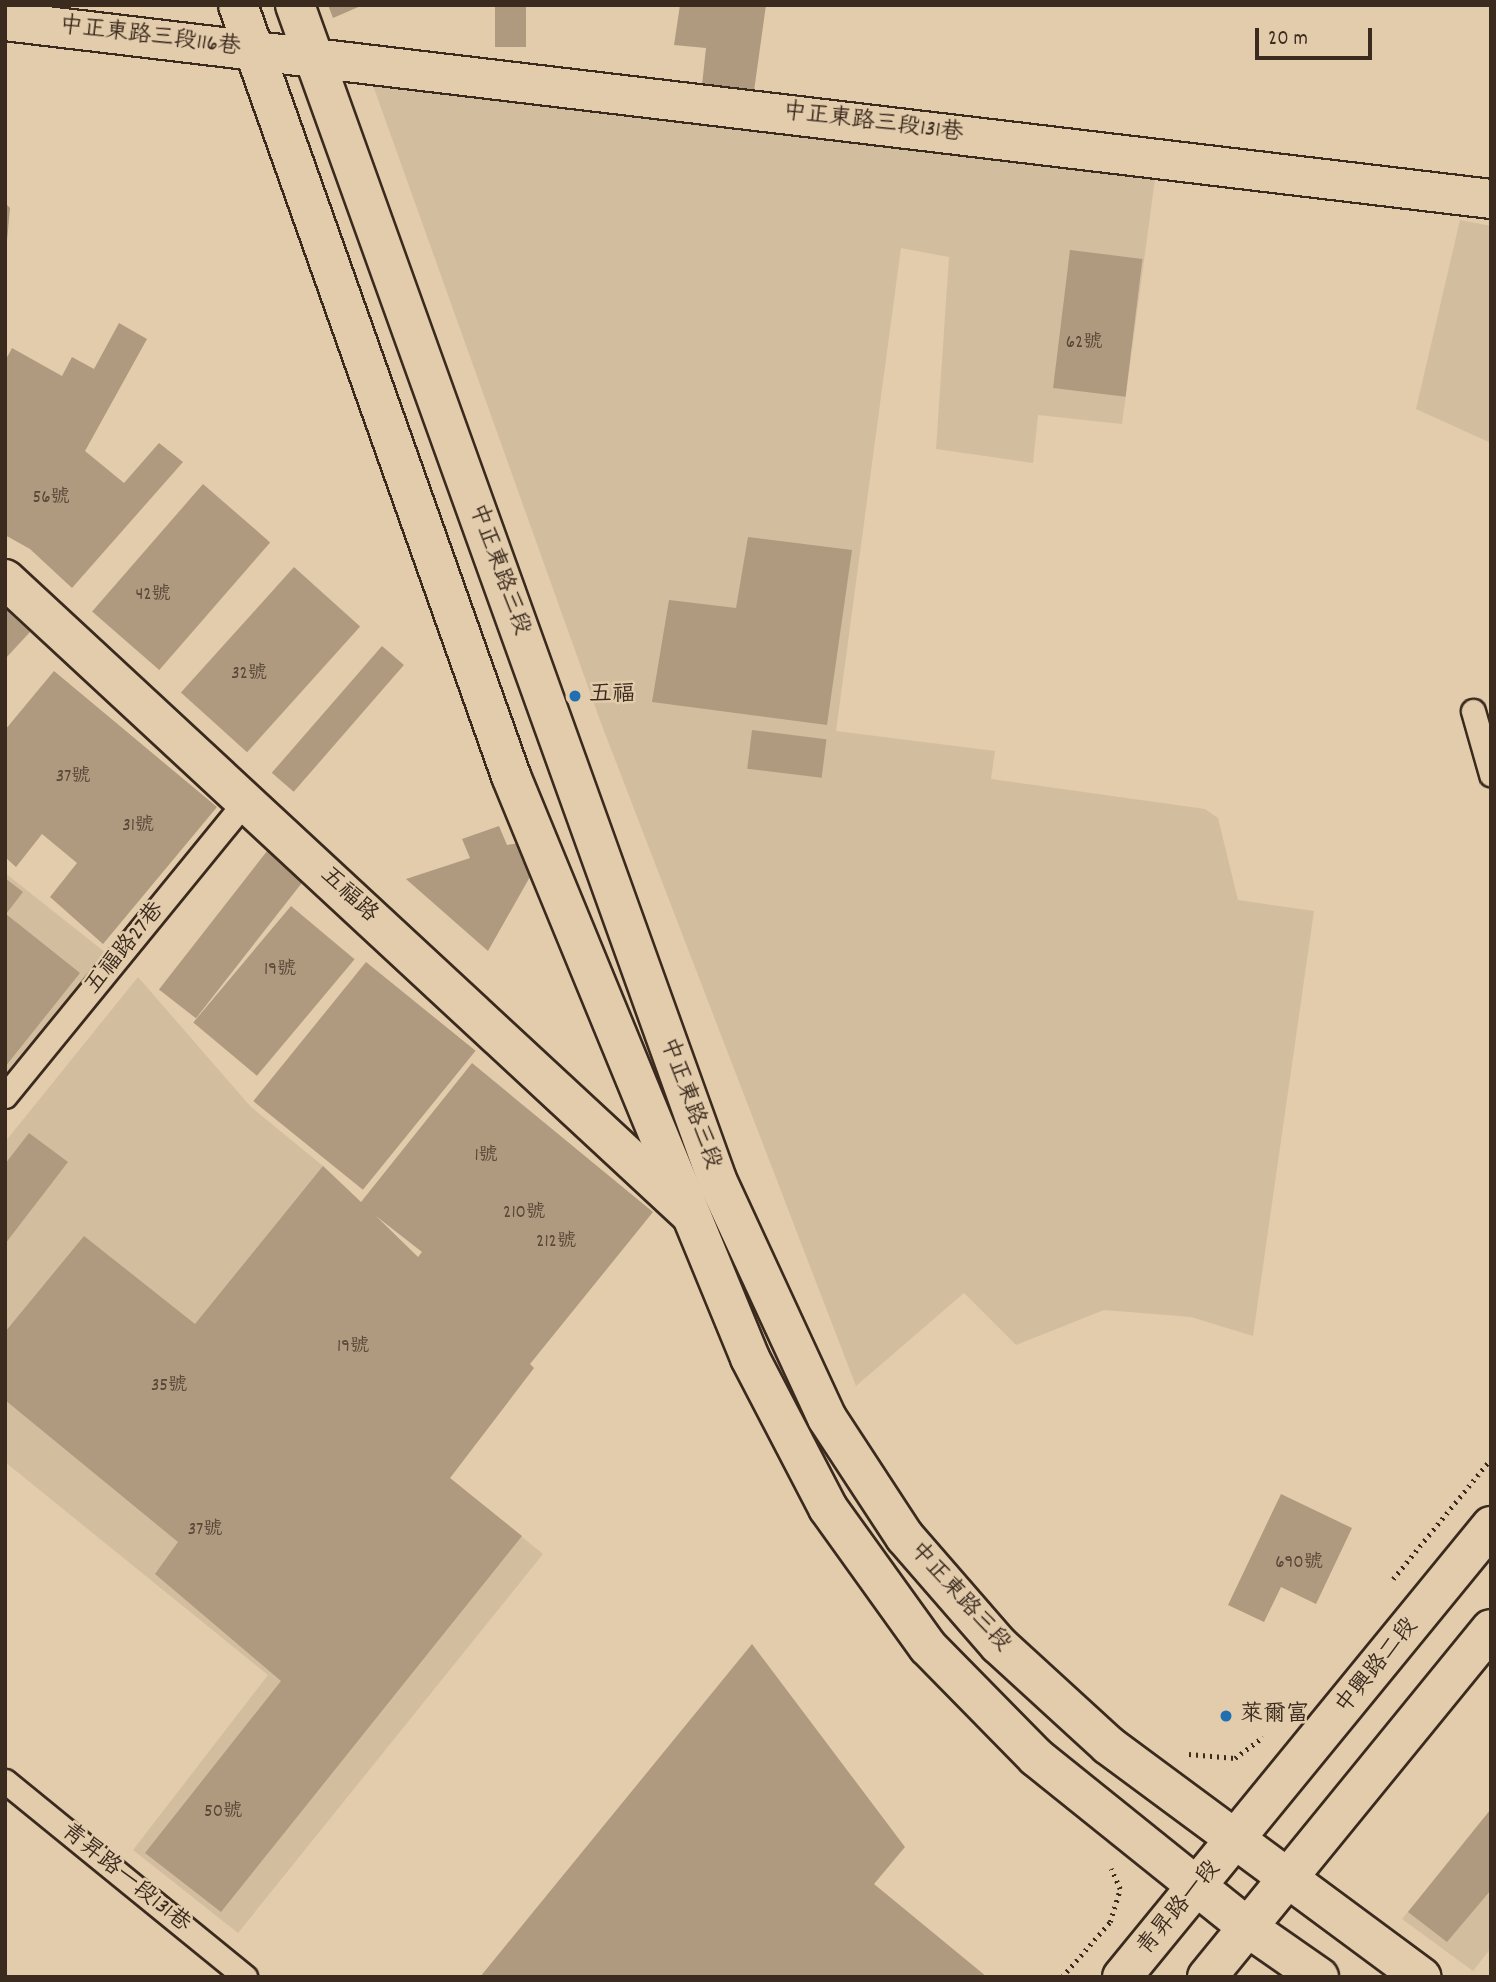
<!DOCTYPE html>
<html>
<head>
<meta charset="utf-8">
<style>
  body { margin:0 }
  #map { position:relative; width:1496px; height:1982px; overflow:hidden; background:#e2ccac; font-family:Dekko,"LXGW WenKai TC",sans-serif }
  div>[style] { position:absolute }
  .built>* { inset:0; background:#d3bd9f }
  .building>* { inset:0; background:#af9a80; transform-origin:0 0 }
  .path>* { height:4.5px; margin-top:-2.25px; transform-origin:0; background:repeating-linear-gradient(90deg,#3b2a1e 0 2px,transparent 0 7px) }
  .roads { filter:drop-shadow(2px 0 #3b2a1e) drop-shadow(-2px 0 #3b2a1e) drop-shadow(0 2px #3b2a1e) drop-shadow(0 -2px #3b2a1e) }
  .lane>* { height:23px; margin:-11.5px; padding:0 11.5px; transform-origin:11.5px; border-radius:11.5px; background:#e2ccac }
  .street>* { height:38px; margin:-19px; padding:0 19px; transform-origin:19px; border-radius:19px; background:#e2ccac }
  .secondary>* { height:38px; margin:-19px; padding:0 19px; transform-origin:19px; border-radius:19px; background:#e2ccac }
  .dots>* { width:19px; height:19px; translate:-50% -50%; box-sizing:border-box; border:4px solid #e2ccac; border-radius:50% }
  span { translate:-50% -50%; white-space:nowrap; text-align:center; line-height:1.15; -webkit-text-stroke:5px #e2ccac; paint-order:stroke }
  .number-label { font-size:19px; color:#584636 }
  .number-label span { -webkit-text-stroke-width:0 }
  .street-label { font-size:23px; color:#3b2a1e }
  .poi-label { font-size:23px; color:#3b2a1e }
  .left { translate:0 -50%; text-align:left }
  .frame { position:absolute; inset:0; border:7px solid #3b2a1e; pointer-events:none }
  .scale { position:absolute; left:1255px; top:28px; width:117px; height:32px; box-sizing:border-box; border:4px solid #3b2a1e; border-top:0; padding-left:9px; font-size:21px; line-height:24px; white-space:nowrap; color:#3b2a1e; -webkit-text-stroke:5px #e2ccac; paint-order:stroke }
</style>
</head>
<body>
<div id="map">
  <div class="built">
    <div style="clip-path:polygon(370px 77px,1155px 179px,1122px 424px,1038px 415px,1033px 463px,936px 449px,949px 257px,901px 248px,836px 731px,995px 751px,991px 779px,1205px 809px,1218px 818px,1238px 900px,1314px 911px,1253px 1336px,1191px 1317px,1104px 1310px,1016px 1345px,964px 1293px,856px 1386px,601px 723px)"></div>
    <div style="clip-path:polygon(1460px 220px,1491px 226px,1491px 443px,1416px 409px)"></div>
    <div style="clip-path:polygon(5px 873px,106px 953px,5px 1076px)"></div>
    <div style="clip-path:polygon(138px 977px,251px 1107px,323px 1166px,534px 1368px,450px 1478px,543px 1554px,238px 1933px,133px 1850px,268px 1675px,5px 1462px,5px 1142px)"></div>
    <div style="clip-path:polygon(1491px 1809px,1491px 1948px,1473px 1971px,1402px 1919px)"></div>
  </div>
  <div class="building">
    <div style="clip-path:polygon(328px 5px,363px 5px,333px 18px)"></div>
    <div style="left:495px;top:5px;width:31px;height:42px"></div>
    <div style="clip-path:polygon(680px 5px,766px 5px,754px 91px,702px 85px,706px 48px,674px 45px)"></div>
    <div style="clip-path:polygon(5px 203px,10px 208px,7px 241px,5px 241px)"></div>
    <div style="left:1070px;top:250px;width:73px;height:139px;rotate:7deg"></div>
    <div style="clip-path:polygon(119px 323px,147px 339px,85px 451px,124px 483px,159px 443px,183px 462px,72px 588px,30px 549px,5px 535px,5px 361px,12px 348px,62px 376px,72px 357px,94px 369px)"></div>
    <div style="left:203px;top:484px;width:89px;height:169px;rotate:41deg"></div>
    <div style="clip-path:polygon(748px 537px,852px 550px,827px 725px,652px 702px,669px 600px,736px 608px)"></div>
    <div style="left:294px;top:567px;width:89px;height:169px;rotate:42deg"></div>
    <div style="clip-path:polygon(5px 609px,30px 632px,5px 659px)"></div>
    <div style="left:382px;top:646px;width:29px;height:168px;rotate:41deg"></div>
    <div style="clip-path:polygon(54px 671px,217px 807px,103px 944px,50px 897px,77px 863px,42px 834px,16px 867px,5px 857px,5px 730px)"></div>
    <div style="left:752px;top:730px;width:75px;height:39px;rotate:7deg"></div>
    <div style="clip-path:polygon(499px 826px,507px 845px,520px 843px,531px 875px,488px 951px,406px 879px,470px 858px,462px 839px)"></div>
    <div style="left:271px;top:846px;width:47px;height:182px;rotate:38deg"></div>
    <div style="clip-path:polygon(5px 878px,23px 892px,6px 914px,80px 973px,5px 1067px)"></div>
    <div style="left:291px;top:906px;width:83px;height:152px;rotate:40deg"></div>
    <div style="left:366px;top:962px;width:141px;height:179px;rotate:39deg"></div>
    <div style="clip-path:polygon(evenodd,472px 1063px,653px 1212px,530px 1364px,534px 1368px,450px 1478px,522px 1536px,221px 1912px,145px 1853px,281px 1681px,155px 1574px,178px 1542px,5px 1400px,5px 1332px,84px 1236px,195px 1324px,323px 1166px,361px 1202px,472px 1063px,376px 1216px,422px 1252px,418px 1257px,376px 1216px)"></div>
    <div style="clip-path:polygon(29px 1133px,68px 1162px,5px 1244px,5px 1164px)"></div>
    <div style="clip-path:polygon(1281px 1494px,1352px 1528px,1316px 1604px,1281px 1587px,1264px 1622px,1228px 1605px)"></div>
    <div style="clip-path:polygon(752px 1644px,905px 1847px,874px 1884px,987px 1977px,480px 1977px)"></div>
    <div style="clip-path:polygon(1491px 1809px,1491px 1890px,1447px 1942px,1408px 1912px)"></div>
  </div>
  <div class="path">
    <div style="left:1393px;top:1579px;width:155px;rotate:-50.8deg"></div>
    <div style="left:1189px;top:1754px;width:46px;rotate:5deg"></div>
    <div style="left:1235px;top:1758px;width:35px;rotate:-37deg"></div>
    <div style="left:1062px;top:1977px;width:73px;rotate:-48.9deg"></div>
    <div style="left:1110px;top:1922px;width:34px;rotate:-73deg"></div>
    <div style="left:1120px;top:1889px;width:22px;rotate:-114deg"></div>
  </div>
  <div class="roads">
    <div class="lane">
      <div style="left:1473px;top:711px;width:66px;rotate:74.1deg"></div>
      <div style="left:5px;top:1096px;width:381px;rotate:-50.8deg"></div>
      <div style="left:5px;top:1781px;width:310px;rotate:39.2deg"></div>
    </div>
    <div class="street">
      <div style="left:5px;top:21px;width:1497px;rotate:6.83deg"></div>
      <div style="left:5px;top:579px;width:934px;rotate:42.83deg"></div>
    </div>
    <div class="secondary">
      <div style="left:238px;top:5px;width:818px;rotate:70.5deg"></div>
      <div style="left:511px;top:776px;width:629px;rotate:67.67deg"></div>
      <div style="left:750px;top:1358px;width:169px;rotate:62.5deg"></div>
      <div style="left:828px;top:1508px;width:171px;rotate:54.3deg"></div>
      <div style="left:928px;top:1647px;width:154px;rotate:45.5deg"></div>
      <div style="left:1036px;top:1757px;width:275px;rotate:38.8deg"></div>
      <div style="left:1250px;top:1929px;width:84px;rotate:34.8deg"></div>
      <div style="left:295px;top:5px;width:1248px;rotate:70.24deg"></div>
      <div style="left:717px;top:1180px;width:262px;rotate:65.2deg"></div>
      <div style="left:827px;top:1418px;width:142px;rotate:56.8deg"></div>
      <div style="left:905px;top:1537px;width:143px;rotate:49deg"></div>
      <div style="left:999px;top:1645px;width:148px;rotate:42.5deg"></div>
      <div style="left:1108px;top:1745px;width:390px;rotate:36.5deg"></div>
      <div style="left:1122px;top:1977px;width:583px;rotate:-50.71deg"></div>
      <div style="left:1207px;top:1977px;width:449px;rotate:-50.8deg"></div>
    </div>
  </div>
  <div class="dots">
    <div style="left:575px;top:696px;background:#1f6fb2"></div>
    <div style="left:1226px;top:1716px;background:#1f6fb2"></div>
  </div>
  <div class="number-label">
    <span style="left:1084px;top:344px">62號</span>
    <span style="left:51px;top:499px">56號</span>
    <span style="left:153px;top:596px">42號</span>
    <span style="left:249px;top:675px">32號</span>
    <span style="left:73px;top:778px">37號</span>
    <span style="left:138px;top:827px">31號</span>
    <span style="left:280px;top:971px">19號</span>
    <span style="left:486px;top:1157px">1號</span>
    <span style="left:524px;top:1214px">210號</span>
    <span style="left:556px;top:1243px">212號</span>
    <span style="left:353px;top:1348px">19號</span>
    <span style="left:169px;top:1387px">35號</span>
    <span style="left:205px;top:1531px">37號</span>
    <span style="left:1299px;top:1564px">690號</span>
    <span style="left:223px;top:1813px">50號</span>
  </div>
  <div class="street-label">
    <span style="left:150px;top:38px;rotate:7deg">中正東路三段116巷</span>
    <span style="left:873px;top:124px;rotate:7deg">中正東路三段131巷</span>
    <span style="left:498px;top:570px;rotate:70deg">中正東路三段</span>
    <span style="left:348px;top:896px;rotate:43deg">五福路</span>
    <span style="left:126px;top:949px;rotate:-51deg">五福路27巷</span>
    <span style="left:689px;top:1104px;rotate:70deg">中正東路三段</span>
    <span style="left:959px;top:1598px;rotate:48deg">中正東路三段</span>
    <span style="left:1378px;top:1667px;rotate:-51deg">中興路二段</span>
    <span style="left:125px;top:1879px;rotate:39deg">青昇路一段131巷</span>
    <span style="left:1180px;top:1909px;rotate:-50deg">青昇路一段</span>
  </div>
  <div class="poi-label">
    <span class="left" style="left:589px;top:696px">五福</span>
    <span class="left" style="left:1240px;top:1716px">萊爾富</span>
  </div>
  <div class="frame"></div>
  <div class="scale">20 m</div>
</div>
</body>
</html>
